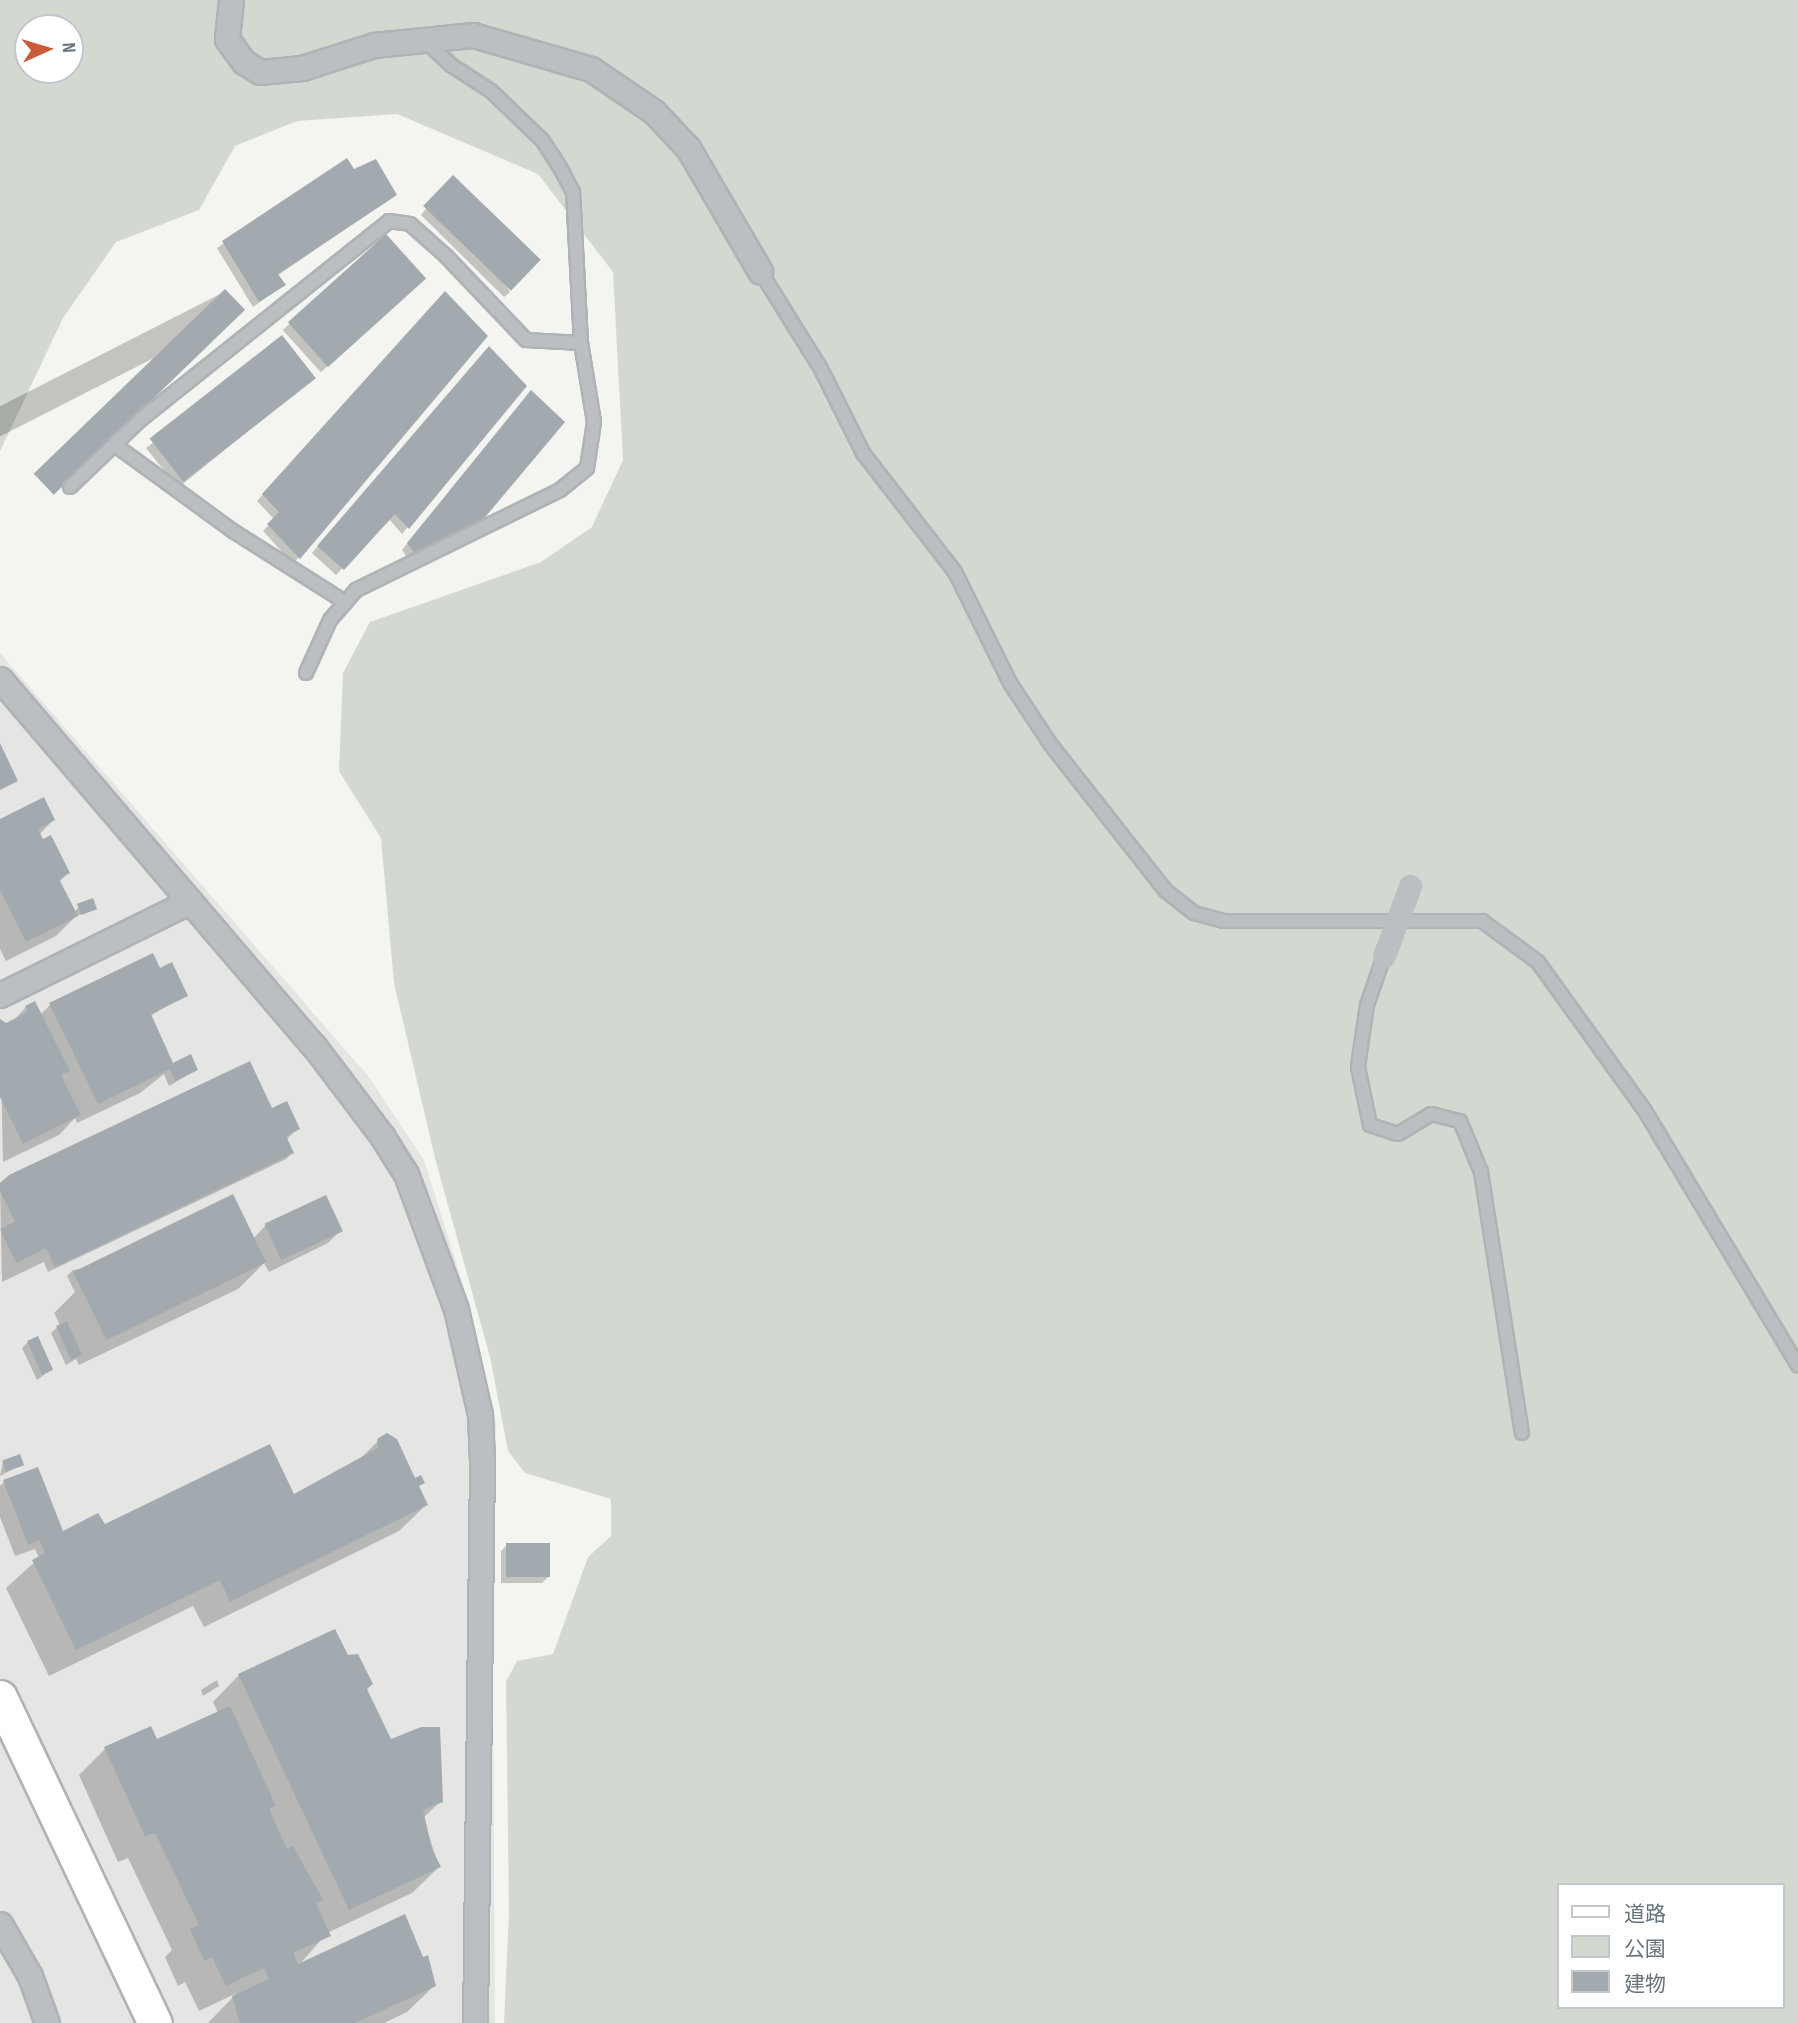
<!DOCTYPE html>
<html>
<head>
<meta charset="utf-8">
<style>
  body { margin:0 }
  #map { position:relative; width:1798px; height:2023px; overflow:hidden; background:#f4f4f1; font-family:"Sofia Sans Condensed","Noto Sans JP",sans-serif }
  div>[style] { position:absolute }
  .built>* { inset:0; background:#e5e5e4 }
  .green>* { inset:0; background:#d3d8d1 }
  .shadow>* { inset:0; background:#0003; transform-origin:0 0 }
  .building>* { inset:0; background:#a3aaaf; transform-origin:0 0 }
  .roads { filter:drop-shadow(2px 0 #aeb3b6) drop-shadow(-2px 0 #aeb3b6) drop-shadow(0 2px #aeb3b6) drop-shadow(0 -2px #aeb3b6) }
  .lane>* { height:12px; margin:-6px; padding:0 6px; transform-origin:6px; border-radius:6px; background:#bbbfc2 }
  .street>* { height:23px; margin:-11.5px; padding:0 11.5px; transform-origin:11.5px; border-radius:11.5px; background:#bbbfc2 }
  .secondary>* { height:33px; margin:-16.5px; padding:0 16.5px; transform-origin:16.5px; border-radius:16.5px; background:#fff }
  .street-bridge>* { height:23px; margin:-11.5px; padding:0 11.5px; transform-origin:11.5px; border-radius:11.5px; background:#bbbfc2 }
  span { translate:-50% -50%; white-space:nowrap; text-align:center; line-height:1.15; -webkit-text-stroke:7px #fff; paint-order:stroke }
  .legend { position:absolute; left:1557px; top:1883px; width:228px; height:126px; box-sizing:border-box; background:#fff; border:2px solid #c2c7cb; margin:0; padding:9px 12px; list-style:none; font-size:21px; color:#67747e }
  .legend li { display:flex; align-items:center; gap:14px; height:35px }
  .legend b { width:35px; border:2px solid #c2c7cb }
  .north { position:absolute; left:14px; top:14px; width:70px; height:70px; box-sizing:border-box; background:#fff; border:2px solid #c2c7cb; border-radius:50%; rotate:86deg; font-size:19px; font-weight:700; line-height:28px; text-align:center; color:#67747e }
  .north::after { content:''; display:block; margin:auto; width:24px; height:32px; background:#cb593a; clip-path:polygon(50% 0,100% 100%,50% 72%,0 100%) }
</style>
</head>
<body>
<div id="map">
  <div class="built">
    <div style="clip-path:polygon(0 653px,369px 1077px,424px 1160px,464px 1288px,496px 1426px,492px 1530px,495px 2023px,0 2023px)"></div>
  </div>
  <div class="green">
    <div style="clip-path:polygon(evenodd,0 0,1798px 0,1798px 2023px,504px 2023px,509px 1912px,506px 1682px,517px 1661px,553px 1654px,588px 1557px,611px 1536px,611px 1499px,525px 1473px,508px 1451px,490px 1357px,435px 1158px,394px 983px,381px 838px,339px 771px,343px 673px,370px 622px,541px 562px,592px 527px,623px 460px,613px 272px,538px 174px,397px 114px,297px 121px,235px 146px,199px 210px,116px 242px,63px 318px,0 451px,0 0,28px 28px,70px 28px,70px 70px,28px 70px,28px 28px,0 0,1558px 1885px,1782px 1885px,1782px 2007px,1558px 2007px,1558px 1885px)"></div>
  </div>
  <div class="shadow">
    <div style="clip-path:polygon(346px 161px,354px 172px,395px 195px,277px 276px,284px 285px,253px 307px,217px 248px)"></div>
    <div style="clip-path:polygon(447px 183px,510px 292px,504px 297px,421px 215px)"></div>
    <div style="left:386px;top:237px;width:57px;height:139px;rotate:48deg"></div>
    <div style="left:224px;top:292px;width:27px;height:271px;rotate:63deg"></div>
    <div style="clip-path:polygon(439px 299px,485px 336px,293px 564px,263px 531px,274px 519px,257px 501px)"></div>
    <div style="left:282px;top:338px;width:51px;height:175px;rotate:51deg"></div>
    <div style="clip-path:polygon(483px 355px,524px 386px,407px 528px,402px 534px,389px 519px,336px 575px,312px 553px)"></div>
    <div style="clip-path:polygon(526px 398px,481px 520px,409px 560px,402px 550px)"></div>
    <div style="clip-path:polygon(53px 820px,39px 835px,68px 873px,59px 882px,74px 912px,79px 907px,95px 908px,75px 917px,56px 936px,6px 961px,0 949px,0 821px)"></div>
    <div style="clip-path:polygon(160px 970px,186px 995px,150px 1016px,172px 1066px,196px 1070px,169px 1086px,164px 1074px,140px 1093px,77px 1123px,75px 1118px,59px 1135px,3px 1162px,0 1021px,6px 1025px,12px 1022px,26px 1007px,40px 1015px,50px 1005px)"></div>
    <div style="clip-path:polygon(271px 1111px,298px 1128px,286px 1140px,292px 1153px,286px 1159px,48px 1272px,44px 1262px,2px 1282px,0 1185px)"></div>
    <div style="clip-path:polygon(266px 1225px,341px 1230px,328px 1243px,269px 1272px,264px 1263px,238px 1289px,79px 1365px,76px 1359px,66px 1365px,51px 1333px,60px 1325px,54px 1313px,75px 1292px,67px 1276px,73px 1270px,253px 1239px)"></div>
    <div style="clip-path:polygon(28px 1342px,51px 1370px,37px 1380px,22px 1348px)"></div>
    <div style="clip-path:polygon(379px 1440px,415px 1480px,423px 1482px,418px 1487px,426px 1505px,399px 1531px,204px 1627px,193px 1606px,49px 1676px,6px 1588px,39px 1558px,35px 1549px,15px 1556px,0 1517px,0 1486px,4px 1482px,62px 1532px,97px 1529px,293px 1496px,358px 1461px)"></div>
    <div style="clip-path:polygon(3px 1462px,22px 1464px,0 1476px)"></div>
    <div style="clip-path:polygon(507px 1545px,548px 1577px,542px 1583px,501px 1583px,501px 1551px)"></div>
    <div style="clip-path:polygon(239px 1675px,365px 1690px,390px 1741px,441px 1801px,423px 1818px,439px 1867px,412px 1893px,327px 1933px,299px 1965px,434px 1986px,407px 2012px,384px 2023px,208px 2023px,237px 1993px,199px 2011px,185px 1982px,178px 1986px,165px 1957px,172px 1950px,128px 1858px,118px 1862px,79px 1775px,105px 1749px,156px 1741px,218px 1713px,213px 1702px)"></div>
    <div style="clip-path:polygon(217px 1680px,219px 1686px,203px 1696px,201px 1690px)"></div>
  </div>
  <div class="building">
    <div style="clip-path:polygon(347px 158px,354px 169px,376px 159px,397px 195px,278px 274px,286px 285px,259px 302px,222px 241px)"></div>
    <div style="left:453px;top:175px;width:122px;height:43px;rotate:44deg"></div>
    <div style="left:386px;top:234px;width:60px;height:132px;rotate:48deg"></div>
    <div style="left:225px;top:289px;width:29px;height:266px;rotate:46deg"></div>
    <div style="clip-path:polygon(445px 291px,488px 336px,300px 559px,267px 524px,279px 512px,262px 494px)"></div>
    <div style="left:282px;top:335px;width:55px;height:168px;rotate:52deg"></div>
    <div style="clip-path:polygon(489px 346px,527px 386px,409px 529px,395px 514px,344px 570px,317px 546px)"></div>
    <div style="clip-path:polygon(531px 390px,565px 422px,482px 521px,416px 555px,407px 543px)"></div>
    <div style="clip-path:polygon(0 743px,18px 781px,0 790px)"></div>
    <div style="clip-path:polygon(44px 797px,55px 820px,38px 829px,43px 839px,51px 835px,70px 873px,59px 879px,78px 916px,26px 942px,0 890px,0 819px)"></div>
    <div style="left:93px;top:898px;width:12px;height:17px;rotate:70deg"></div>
    <div style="clip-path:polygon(153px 953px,160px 968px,172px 962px,188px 996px,151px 1014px,173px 1063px,191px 1054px,198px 1070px,175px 1081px,170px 1069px,98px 1104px,49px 1003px)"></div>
    <div style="clip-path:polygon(35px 1001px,70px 1071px,61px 1075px,81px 1115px,23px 1144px,0 1097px,0 1019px,6px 1023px,28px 1012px,25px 1006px)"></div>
    <div style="clip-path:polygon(250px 1061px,272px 1108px,287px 1101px,300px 1129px,286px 1136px,294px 1153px,55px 1267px,46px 1248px,16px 1263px,0 1229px,15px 1222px,0 1191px,0 1183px,9px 1175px)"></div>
    <div style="left:233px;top:1194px;width:76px;height:178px;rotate:64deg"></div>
    <div style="left:326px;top:1195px;width:40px;height:68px;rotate:65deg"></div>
    <div style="left:67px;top:1321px;width:37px;height:12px;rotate:66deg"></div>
    <div style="left:38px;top:1336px;width:37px;height:12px;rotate:66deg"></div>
    <div style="clip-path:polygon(387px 1433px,397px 1439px,415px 1478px,421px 1475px,425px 1483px,419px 1486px,428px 1505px,230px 1602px,220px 1580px,76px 1650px,32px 1560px,45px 1553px,39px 1540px,28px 1545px,3px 1480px,38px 1467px,63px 1531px,98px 1513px,105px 1524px,270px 1444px,294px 1494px,378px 1448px,377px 1439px)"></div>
    <div style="left:20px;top:1454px;width:12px;height:19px;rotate:70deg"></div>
    <div style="left:550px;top:1543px;width:34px;height:44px;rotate:90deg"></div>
    <div style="clip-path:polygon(335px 1629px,348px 1655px,358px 1654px,373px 1684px,367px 1689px,391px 1739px,421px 1727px,440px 1727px,443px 1802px,423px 1810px,432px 1849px,441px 1867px,349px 1910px,238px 1674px)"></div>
    <div style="clip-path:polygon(230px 1706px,276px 1806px,269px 1809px,287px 1849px,293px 1846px,323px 1900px,316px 1903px,331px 1936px,293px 1953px,298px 1964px,405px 1914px,423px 1957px,428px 1955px,436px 1986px,355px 2023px,240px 2023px,232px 1996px,269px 1979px,264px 1968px,226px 1986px,212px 1957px,204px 1961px,190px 1929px,199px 1925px,155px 1833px,145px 1836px,104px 1747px,151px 1726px,157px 1739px)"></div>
  </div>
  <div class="roads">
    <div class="lane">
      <div style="left:760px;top:271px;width:115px;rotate:58.1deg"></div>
      <div style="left:821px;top:369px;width:94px;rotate:63.4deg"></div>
      <div style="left:863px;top:453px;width:150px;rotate:52.3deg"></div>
      <div style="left:955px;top:572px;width:124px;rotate:63.6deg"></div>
      <div style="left:1010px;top:683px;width:74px;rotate:56.5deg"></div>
      <div style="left:1051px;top:745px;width:186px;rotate:51.8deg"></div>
      <div style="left:1166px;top:891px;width:36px;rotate:38deg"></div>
      <div style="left:1194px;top:913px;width:30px;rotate:15deg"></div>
      <div style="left:1223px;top:921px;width:259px"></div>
      <div style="left:1482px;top:921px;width:69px;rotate:36.2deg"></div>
      <div style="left:1538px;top:962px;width:183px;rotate:54.3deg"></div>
      <div style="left:1645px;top:1111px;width:297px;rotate:59deg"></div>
      <div style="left:115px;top:445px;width:146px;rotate:36.1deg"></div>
      <div style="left:233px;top:531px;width:133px;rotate:32.4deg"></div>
      <div style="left:70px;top:487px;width:97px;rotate:-43.7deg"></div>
      <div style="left:140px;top:420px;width:319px;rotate:-38.6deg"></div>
      <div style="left:389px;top:221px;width:21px;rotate:8deg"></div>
      <div style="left:410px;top:224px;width:48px;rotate:41.6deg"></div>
      <div style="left:446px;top:256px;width:116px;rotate:46.4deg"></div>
      <div style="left:526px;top:340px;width:55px;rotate:3.1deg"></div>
      <div style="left:581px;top:343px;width:151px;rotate:-93deg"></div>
      <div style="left:573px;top:192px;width:26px;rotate:-118deg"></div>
      <div style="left:561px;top:169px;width:33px;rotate:-123deg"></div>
      <div style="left:543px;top:141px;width:72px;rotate:-136.1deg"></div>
      <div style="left:491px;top:91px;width:48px;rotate:-147deg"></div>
      <div style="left:451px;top:65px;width:37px;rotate:-137deg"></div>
      <div style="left:306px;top:673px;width:58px;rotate:-65.6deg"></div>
      <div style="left:330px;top:620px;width:40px;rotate:-49deg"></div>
      <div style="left:356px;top:590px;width:227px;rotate:-26.1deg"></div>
      <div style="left:560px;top:490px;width:35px;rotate:-39deg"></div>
      <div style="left:587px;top:468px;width:47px;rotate:-81.3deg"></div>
      <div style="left:594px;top:422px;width:80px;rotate:-99.3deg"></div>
      <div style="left:1384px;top:956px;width:52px;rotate:109.1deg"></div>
      <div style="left:1367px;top:1005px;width:63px;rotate:98.3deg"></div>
      <div style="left:1358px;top:1067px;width:59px;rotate:78.3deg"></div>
      <div style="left:1370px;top:1125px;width:29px;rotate:18deg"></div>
      <div style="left:1398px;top:1134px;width:39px;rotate:-31deg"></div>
      <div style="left:1431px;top:1114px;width:30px;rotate:14deg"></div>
      <div style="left:1460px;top:1121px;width:55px;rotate:67.6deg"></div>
      <div style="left:1481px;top:1172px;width:264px;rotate:81.1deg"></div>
    </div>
    <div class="street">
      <div style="left:231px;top:0;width:39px;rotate:96deg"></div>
      <div style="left:227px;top:39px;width:29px;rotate:54deg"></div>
      <div style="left:244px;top:62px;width:19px;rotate:32deg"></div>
      <div style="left:260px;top:72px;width:42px;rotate:-5.4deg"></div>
      <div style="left:302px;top:68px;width:76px;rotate:-17.7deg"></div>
      <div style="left:374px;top:45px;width:100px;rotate:-5.8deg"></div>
      <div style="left:473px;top:35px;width:123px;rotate:16.1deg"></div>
      <div style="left:591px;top:69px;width:76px;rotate:34.3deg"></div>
      <div style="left:654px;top:112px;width:50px;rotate:46.6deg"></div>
      <div style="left:688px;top:148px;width:143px;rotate:59.7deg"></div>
      <div style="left:0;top:679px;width:483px;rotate:49.5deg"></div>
      <div style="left:314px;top:1046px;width:113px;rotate:52.9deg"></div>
      <div style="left:382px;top:1136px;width:45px;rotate:57.7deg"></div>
      <div style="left:406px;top:1174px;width:144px;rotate:69.7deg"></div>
      <div style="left:456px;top:1309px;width:109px;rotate:77.2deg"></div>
      <div style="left:480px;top:1415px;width:46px;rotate:87.5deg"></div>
      <div style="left:482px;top:1461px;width:562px;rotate:90.71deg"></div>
      <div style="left:0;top:995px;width:212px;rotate:-26.3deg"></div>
      <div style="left:0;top:1924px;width:60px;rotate:60deg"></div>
      <div style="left:30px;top:1976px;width:50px;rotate:70.1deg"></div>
    </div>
    <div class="secondary">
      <div style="left:0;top:1697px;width:361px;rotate:64.6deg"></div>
    </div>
  </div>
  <div class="street-bridge">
    <div style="left:1384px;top:956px;width:75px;rotate:-69.6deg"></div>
  </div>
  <ul class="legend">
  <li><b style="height:9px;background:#fff"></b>道路</li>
  <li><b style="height:19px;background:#d3d8d1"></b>公園</li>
  <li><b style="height:19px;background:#a3aaaf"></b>建物</li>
  </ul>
  <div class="north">N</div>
</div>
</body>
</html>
